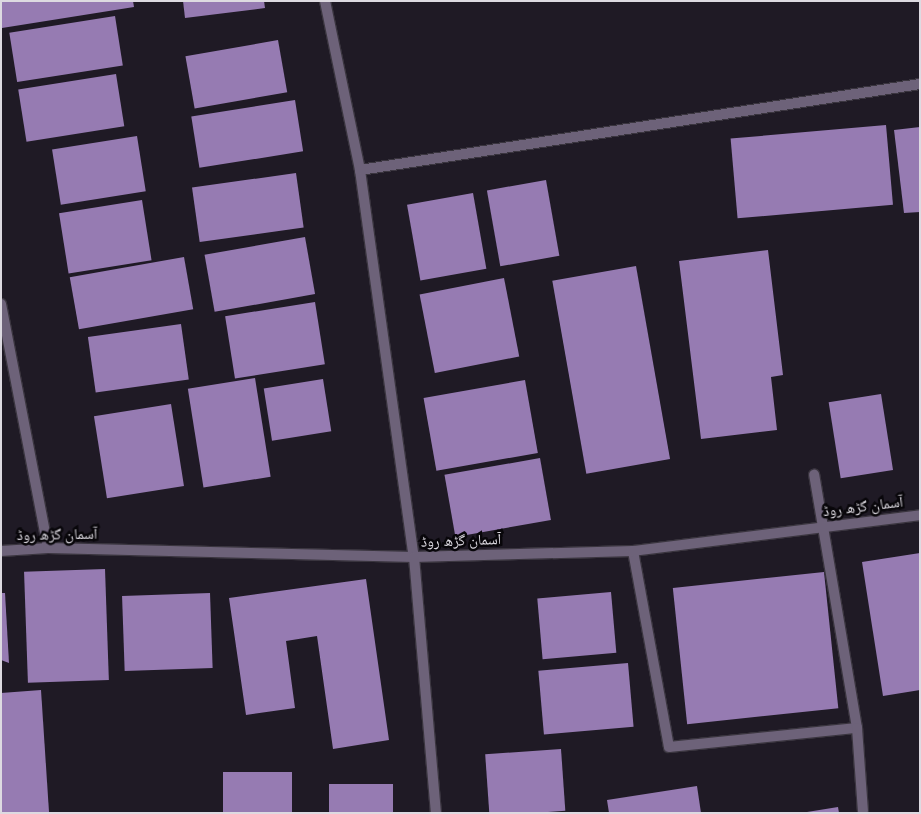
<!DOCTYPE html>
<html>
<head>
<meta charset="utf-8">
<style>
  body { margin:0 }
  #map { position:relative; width:921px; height:814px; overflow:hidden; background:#1f1a25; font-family:"Roboto Serif","Noto Naskh Arabic",serif }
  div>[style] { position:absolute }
  .building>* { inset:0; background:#967bb2; transform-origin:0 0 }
  .roads { filter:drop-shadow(1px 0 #3a353f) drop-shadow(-1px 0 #3a353f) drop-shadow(0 1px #3a353f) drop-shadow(0 -1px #3a353f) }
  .minor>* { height:10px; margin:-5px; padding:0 5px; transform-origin:5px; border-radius:5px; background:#6d6279 }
  .tertiary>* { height:10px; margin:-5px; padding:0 5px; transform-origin:5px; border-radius:5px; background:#6d6279 }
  span { translate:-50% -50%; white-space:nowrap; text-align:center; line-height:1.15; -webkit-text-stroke:5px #08060a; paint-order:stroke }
  .street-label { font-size:15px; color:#dddae1 }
  .frame { position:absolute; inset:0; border:2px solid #dddae1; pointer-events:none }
</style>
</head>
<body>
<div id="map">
  <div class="building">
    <div style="clip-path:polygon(1px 1px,133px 1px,134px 7px,2px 28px)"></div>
    <div style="clip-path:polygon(183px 1px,264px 1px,265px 8px,185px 18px)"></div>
    <div style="left:115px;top:16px;width:50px;height:107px;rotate:81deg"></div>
    <div style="left:278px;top:40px;width:53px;height:94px;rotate:80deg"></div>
    <div style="left:116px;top:74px;width:53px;height:99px;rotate:81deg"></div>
    <div style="left:295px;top:100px;width:52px;height:105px;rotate:81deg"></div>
    <div style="left:886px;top:125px;width:80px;height:156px;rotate:85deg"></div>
    <div style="clip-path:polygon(920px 127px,920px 212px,904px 213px,894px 130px)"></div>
    <div style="left:137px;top:136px;width:56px;height:86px;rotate:81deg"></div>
    <div style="left:296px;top:173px;width:55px;height:105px;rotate:82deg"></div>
    <div style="left:546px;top:180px;width:77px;height:60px;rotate:80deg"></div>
    <div style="left:473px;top:193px;width:77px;height:67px;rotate:80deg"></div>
    <div style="left:142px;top:200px;width:61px;height:84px;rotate:81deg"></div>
    <div style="left:305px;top:237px;width:58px;height:102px;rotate:80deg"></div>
    <div style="clip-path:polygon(768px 250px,783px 375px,771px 377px,777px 430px,701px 439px,679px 261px)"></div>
    <div style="left:184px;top:257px;width:53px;height:116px;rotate:80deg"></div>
    <div style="left:636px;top:266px;width:196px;height:85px;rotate:80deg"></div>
    <div style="left:504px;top:278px;width:80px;height:86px;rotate:79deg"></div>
    <div style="left:315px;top:302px;width:63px;height:91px;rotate:81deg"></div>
    <div style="left:181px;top:324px;width:56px;height:94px;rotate:82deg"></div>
    <div style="left:255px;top:378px;width:100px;height:68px;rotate:81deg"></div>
    <div style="left:323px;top:379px;width:53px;height:60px;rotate:81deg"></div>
    <div style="left:525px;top:380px;width:74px;height:103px;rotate:80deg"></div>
    <div style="left:881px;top:394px;width:77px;height:53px;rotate:81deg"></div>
    <div style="left:171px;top:404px;width:83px;height:78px;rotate:81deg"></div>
    <div style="left:540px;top:458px;width:63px;height:97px;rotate:80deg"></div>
    <div style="clip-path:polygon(920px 553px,920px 690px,883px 696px,862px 562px)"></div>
    <div style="left:105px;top:569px;width:111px;height:81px;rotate:88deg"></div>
    <div style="left:824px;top:572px;width:137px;height:152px;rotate:84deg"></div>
    <div style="clip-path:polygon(366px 579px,389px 740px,333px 749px,317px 636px,286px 641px,295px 708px,246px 715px,229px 598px)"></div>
    <div style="left:611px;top:592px;width:61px;height:74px;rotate:85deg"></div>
    <div style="clip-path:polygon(1px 593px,5px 593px,9px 663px,1px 660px)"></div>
    <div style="left:210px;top:593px;width:75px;height:88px;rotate:88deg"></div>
    <div style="left:628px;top:663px;width:64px;height:90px;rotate:85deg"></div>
    <div style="clip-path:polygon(41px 690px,49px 812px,1px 813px,1px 693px)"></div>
    <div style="left:561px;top:749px;width:62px;height:76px;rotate:86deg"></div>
    <div style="left:292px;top:772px;width:41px;height:69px;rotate:90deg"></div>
    <div style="left:393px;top:784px;width:29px;height:64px;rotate:90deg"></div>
    <div style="clip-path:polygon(697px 786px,701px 813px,609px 813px,607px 800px)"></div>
    <div style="clip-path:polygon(838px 807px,839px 813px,807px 813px,807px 812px)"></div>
  </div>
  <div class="roads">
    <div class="minor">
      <div style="left:325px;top:1px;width:173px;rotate:78.3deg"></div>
      <div style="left:360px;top:170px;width:391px;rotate:82.1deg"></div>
      <div style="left:360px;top:170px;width:567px;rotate:-8.73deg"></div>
      <div style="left:1px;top:304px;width:248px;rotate:79.1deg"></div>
      <div style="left:633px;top:551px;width:199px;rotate:79.6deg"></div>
      <div style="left:669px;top:747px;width:189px;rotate:-5.8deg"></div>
      <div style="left:857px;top:728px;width:257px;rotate:-99.6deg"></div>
      <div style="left:857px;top:728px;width:83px;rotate:85.9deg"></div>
    </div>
    <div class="tertiary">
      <div style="left:1px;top:551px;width:47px;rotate:-3.7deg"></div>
      <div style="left:48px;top:548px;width:366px;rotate:1.4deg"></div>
      <div style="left:414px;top:557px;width:219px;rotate:-1.6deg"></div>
      <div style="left:633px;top:551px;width:289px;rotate:-7.1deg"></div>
      <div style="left:414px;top:557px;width:257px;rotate:85.1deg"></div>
    </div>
  </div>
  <div class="street-label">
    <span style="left:863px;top:507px;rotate:-7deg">آسمان گڑھ روڈ</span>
    <span style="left:57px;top:535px;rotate:-1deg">آسمان گڑھ روڈ</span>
    <span style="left:461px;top:541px;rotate:-2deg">آسمان گڑھ روڈ</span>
  </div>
  <div class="frame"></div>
</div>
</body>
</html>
